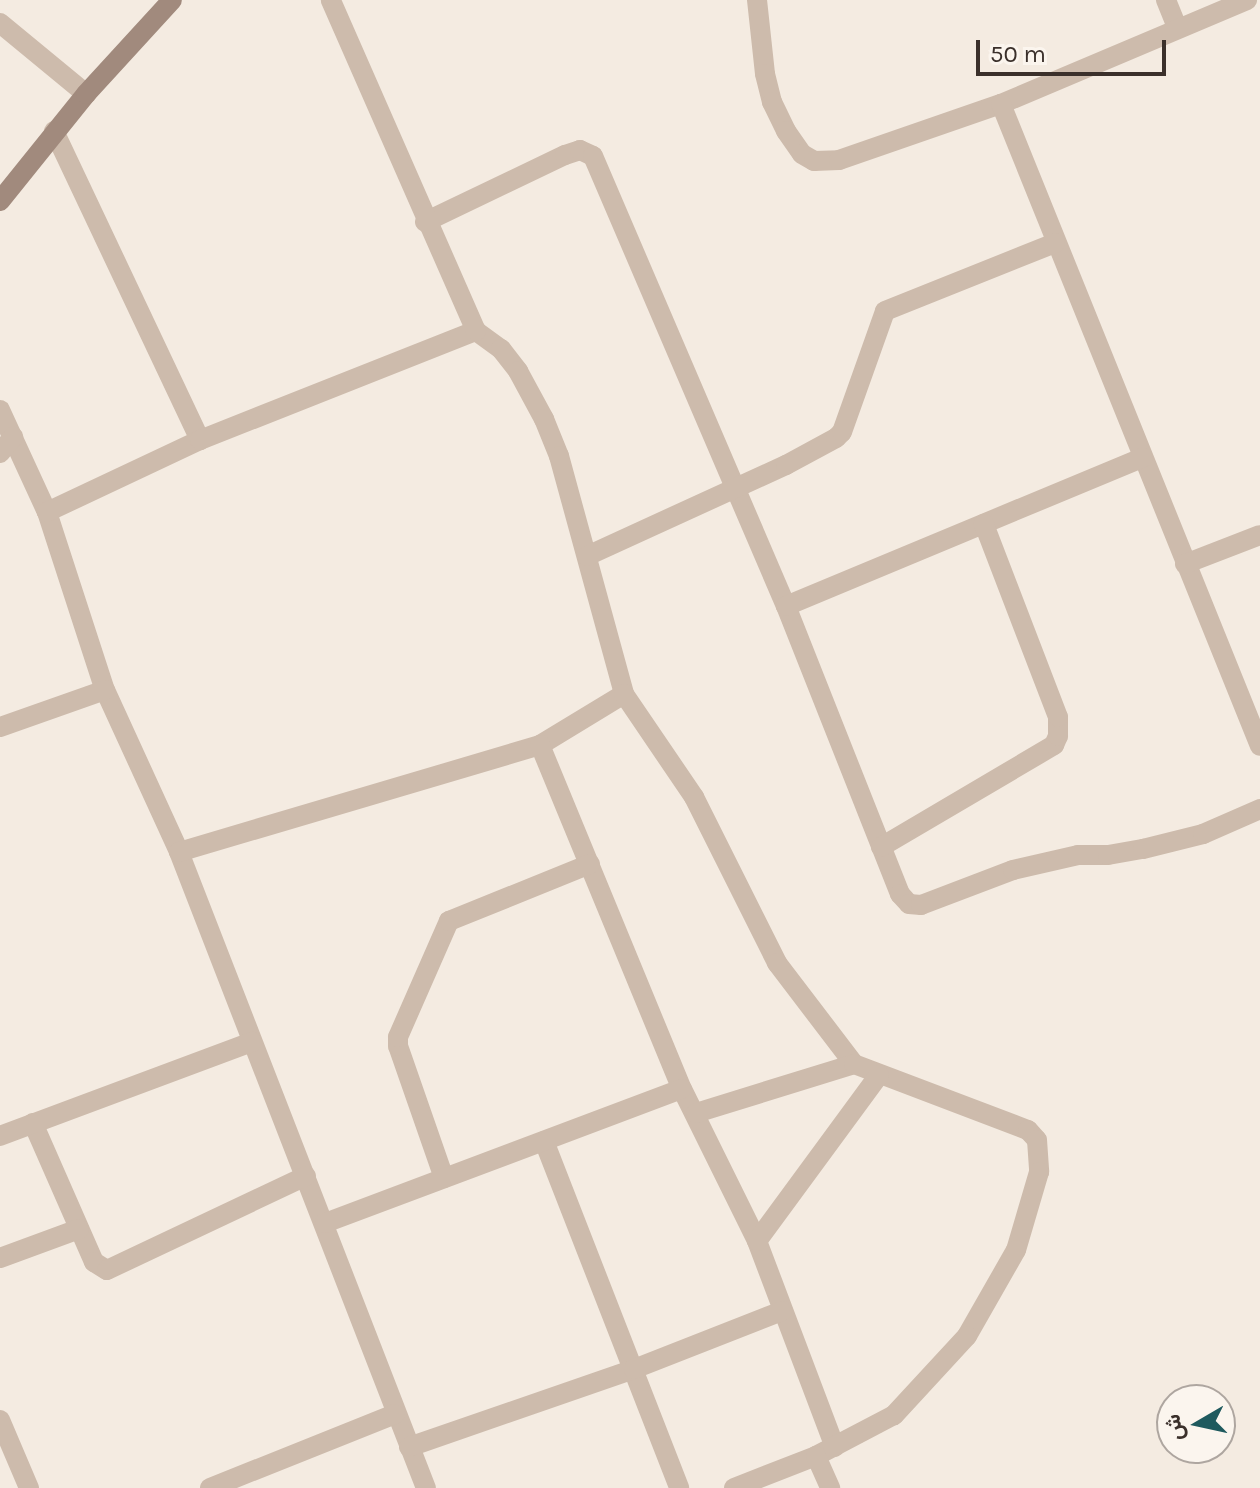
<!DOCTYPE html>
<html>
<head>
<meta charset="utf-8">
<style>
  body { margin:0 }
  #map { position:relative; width:1260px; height:1488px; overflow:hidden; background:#f4ebe1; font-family:Karla,Vazirmatn,sans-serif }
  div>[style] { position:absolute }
  .street>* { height:20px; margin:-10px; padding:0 10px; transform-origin:10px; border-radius:10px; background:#cdbbac }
  .secondary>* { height:20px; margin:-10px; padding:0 10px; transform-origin:10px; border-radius:10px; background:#a18a7d }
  span { translate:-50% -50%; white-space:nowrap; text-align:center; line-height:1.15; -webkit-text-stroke:6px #fbf5ee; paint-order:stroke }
  .north { position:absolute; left:1156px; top:1384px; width:80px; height:80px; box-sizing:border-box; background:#fbf5ee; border:2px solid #aea6a0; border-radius:50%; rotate:261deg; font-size:22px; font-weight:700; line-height:32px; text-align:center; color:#3b302b }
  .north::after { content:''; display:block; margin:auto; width:28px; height:36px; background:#1f5a5e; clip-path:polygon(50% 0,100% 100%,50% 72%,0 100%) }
  .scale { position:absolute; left:976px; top:40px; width:190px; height:36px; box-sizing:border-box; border:4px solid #3b302b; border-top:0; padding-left:10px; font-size:24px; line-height:28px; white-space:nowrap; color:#3b302b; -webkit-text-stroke:6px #fbf5ee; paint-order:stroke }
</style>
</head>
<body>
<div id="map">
  <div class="street">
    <div style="left:757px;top:0;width:74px;rotate:83.8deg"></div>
    <div style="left:765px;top:74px;width:29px;rotate:76deg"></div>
    <div style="left:772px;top:102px;width:32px;rotate:64deg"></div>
    <div style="left:786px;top:131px;width:28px;rotate:55deg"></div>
    <div style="left:802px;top:154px;width:14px;rotate:30deg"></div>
    <div style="left:814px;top:161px;width:25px;rotate:-2deg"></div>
    <div style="left:839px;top:160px;width:171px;rotate:-19.1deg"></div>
    <div style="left:1166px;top:0;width:31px;rotate:68deg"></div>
    <div style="left:1247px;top:0;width:267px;rotate:157.1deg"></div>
    <div style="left:1001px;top:104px;width:692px;rotate:68.03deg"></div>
    <div style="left:0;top:23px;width:112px;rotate:39.5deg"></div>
    <div style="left:54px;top:131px;width:342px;rotate:64.7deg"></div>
    <div style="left:425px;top:222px;width:155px;rotate:-25.6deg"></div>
    <div style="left:565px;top:155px;width:16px;rotate:-18deg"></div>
    <div style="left:580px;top:150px;width:14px;rotate:25deg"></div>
    <div style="left:593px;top:156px;width:490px;rotate:66.8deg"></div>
    <div style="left:786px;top:606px;width:310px;rotate:68.4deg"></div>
    <div style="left:900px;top:894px;width:13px;rotate:48deg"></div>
    <div style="left:909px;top:904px;width:12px;rotate:5deg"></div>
    <div style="left:921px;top:905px;width:98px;rotate:-20.8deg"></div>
    <div style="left:1013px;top:870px;width:67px;rotate:-13deg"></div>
    <div style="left:1078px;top:855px;width:30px"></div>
    <div style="left:1108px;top:855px;width:36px;rotate:-10deg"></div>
    <div style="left:1143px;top:849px;width:62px;rotate:-14deg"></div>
    <div style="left:1203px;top:834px;width:62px;rotate:-23.7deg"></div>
    <div style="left:476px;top:331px;width:31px;rotate:36deg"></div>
    <div style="left:501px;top:349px;width:28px;rotate:52deg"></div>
    <div style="left:518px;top:371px;width:55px;rotate:61.6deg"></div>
    <div style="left:544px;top:419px;width:40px;rotate:68deg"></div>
    <div style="left:559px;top:456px;width:247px;rotate:74.7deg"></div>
    <div style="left:624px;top:694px;width:98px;rotate:148.7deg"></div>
    <div style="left:0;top:410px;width:112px;rotate:65.3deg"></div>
    <div style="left:47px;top:512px;width:187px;rotate:72deg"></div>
    <div style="left:105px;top:690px;width:178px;rotate:65.4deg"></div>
    <div style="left:179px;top:852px;width:682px;rotate:68.78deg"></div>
    <div style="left:0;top:453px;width:21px;rotate:-51deg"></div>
    <div style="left:47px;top:512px;width:169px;rotate:-25.2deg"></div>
    <div style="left:200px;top:440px;width:297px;rotate:-21.6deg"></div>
    <div style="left:476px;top:331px;width:361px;rotate:-113.7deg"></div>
    <div style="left:587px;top:556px;width:219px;rotate:-24.6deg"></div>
    <div style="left:786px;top:465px;width:57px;rotate:-28.4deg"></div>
    <div style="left:836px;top:438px;width:8px;rotate:-45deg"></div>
    <div style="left:842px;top:432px;width:128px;rotate:-70.4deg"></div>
    <div style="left:885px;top:311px;width:183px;rotate:-21.8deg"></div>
    <div style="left:1185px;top:564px;width:80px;rotate:-21.1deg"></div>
    <div style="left:786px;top:606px;width:386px;rotate:-22.6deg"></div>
    <div style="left:624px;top:694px;width:125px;rotate:55.8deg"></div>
    <div style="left:694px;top:797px;width:186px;rotate:63.4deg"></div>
    <div style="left:777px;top:963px;width:127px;rotate:52.7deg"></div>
    <div style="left:0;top:727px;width:111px;rotate:-19.4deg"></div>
    <div style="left:881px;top:847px;width:201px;rotate:-30.5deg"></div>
    <div style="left:1054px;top:745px;width:10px;rotate:-66deg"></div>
    <div style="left:1058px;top:736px;width:19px;rotate:-90deg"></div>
    <div style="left:1058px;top:717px;width:207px;rotate:-111deg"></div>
    <div style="left:179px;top:852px;width:377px;rotate:-16.5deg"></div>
    <div style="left:540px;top:745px;width:372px;rotate:67.6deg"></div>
    <div style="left:682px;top:1089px;width:169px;rotate:63.7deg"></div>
    <div style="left:757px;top:1241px;width:220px;rotate:69.3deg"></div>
    <div style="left:696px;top:1113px;width:165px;rotate:-17.2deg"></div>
    <div style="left:854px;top:1064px;width:186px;rotate:20.8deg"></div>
    <div style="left:1028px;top:1130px;width:13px;rotate:48deg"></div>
    <div style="left:1037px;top:1140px;width:32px;rotate:86deg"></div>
    <div style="left:1039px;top:1172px;width:81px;rotate:106.4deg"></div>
    <div style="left:1016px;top:1250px;width:99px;rotate:119.7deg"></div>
    <div style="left:967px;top:1336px;width:108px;rotate:132.7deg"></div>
    <div style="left:894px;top:1415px;width:88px;rotate:152.3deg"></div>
    <div style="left:33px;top:1123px;width:152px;rotate:66.3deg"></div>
    <div style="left:94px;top:1262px;width:15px;rotate:32deg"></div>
    <div style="left:107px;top:1270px;width:220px;rotate:-25.3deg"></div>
    <div style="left:0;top:1136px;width:269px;rotate:-20.5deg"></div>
    <div style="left:544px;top:1141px;width:372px;rotate:68.7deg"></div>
    <div style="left:444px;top:1178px;width:140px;rotate:-109.2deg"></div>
    <div style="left:398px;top:1046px;width:9px;rotate:-90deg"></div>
    <div style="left:398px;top:1037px;width:127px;rotate:-66.3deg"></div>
    <div style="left:449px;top:921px;width:152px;rotate:-22deg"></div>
    <div style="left:325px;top:1223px;width:381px;rotate:-20.6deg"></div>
    <div style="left:757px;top:1241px;width:206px;rotate:-53.7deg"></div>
    <div style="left:0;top:1258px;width:84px;rotate:-20.2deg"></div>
    <div style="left:0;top:1420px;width:74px;rotate:66.9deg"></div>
    <div style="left:409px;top:1447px;width:238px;rotate:-19.1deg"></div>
    <div style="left:634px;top:1369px;width:159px;rotate:-21.4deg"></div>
    <div style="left:210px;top:1488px;width:199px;rotate:-21.8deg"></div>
    <div style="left:734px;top:1488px;width:88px;rotate:-21.3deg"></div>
    <div style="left:816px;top:1456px;width:35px;rotate:66deg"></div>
  </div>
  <div class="secondary">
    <div style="left:0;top:201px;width:137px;rotate:-51.2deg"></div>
    <div style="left:86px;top:94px;width:127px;rotate:-47.5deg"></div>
  </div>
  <div class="north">ش</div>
  <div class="scale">50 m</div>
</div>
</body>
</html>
